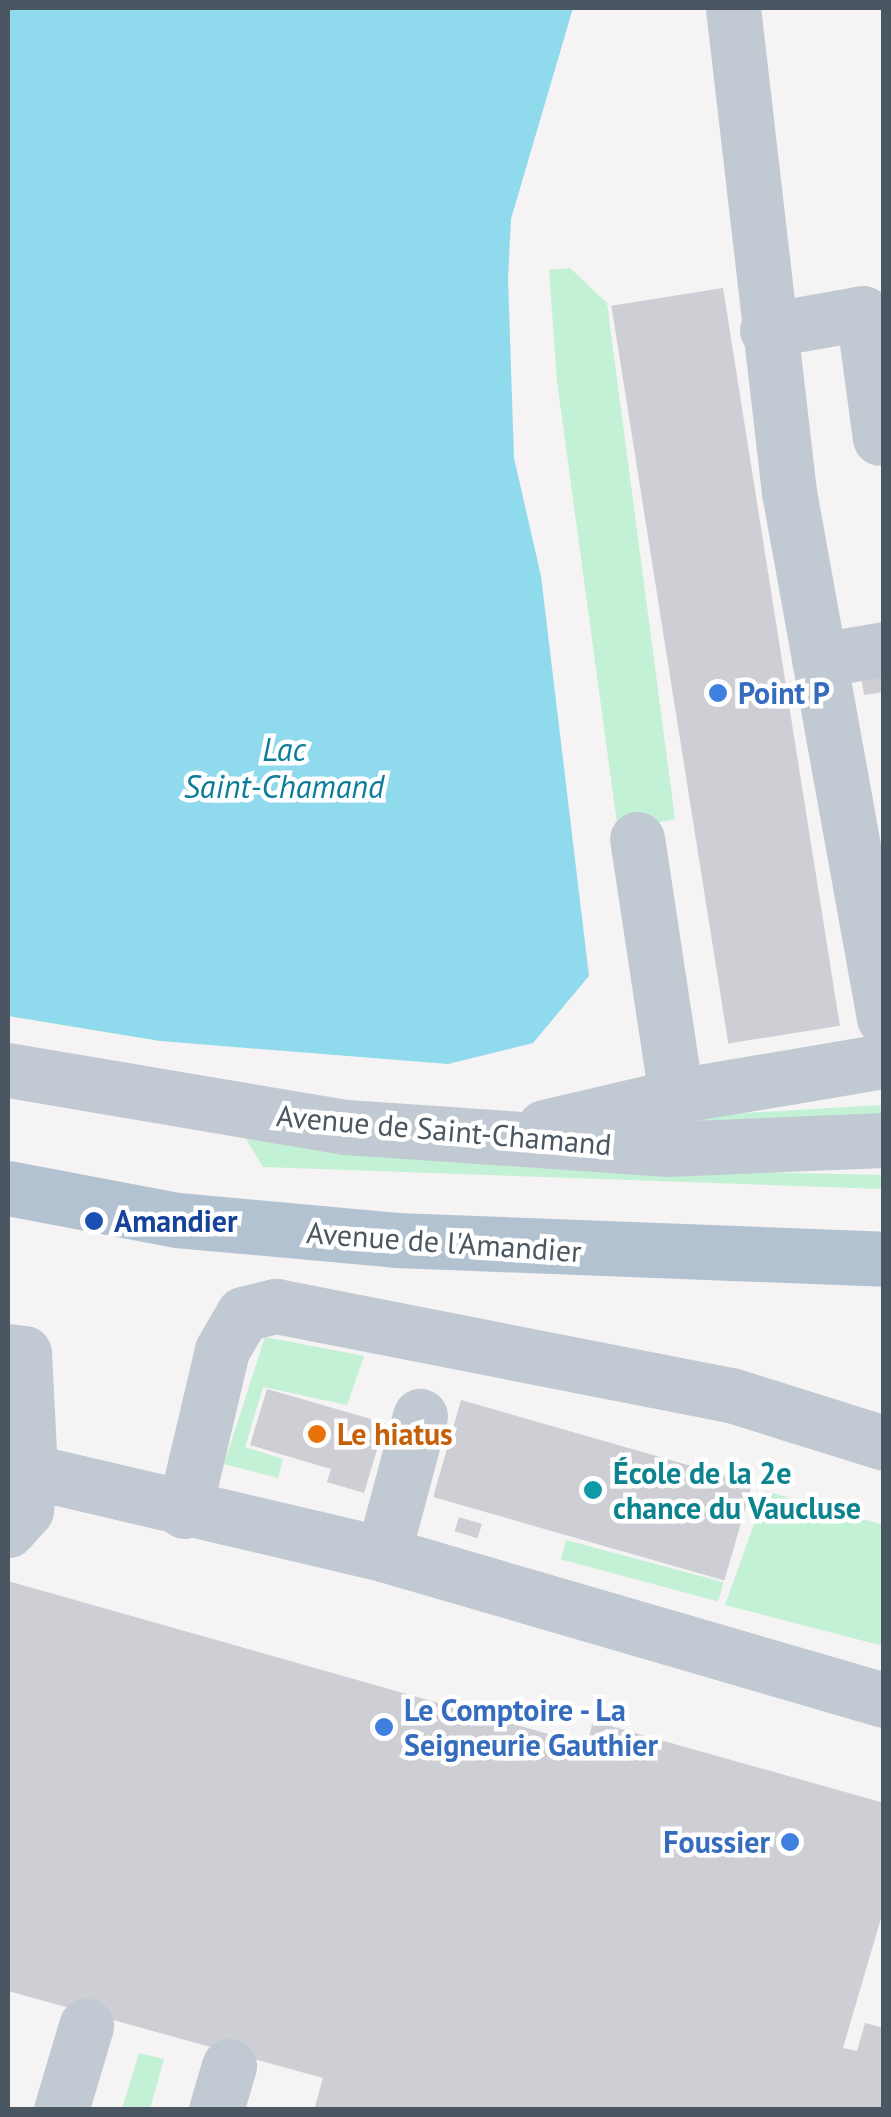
<!DOCTYPE html>
<html>
<head>
<meta charset="utf-8">
<style>
  body { margin:0 }
  #map { position:relative; width:891px; height:2117px; overflow:hidden; background:#f5f3f3; font-family:"PT Sans",sans-serif }
  div>[style] { position:absolute }
  .green>* { inset:0; background:#c3f1d5; transform-origin:0 0 }
  .water>* { inset:0; background:#90daee }
  .building>* { inset:0; background:#cdcfd5; transform-origin:0 0 }
  .minor>* { height:55px; margin:-27.5px; padding:0 27.5px; transform-origin:27.5px; border-radius:27.5px; background:#c1cad2 }
  .major>* { height:55px; margin:-27.5px; padding:0 27.5px; transform-origin:27.5px; border-radius:27.5px; background:#b3c2d1 }
  .dots>* { width:28px; height:28px; translate:-50% -50%; box-sizing:border-box; border:5px solid #fff; border-radius:50% }
  span { translate:-50% -50%; white-space:nowrap; text-align:center; line-height:1.15; -webkit-text-stroke:9px #fff; paint-order:stroke }
  .shop-label { font-size:30px; color:#366cbe; font-weight:700 }
  .left { translate:0 -50%; text-align:left }
  .right { translate:-100% -50%; text-align:right }
  .street-label { font-size:30px; color:#4a5661 }
  .transit-label { font-size:30px; color:#164399; font-weight:700 }
  .food-label { font-size:30px; color:#c56008; font-weight:700 }
  .culture-label { font-size:30px; color:#0d838f; font-weight:700 }
  .water-label { font-size:32px; color:#0c7c9b; font-style:italic }
  .frame { position:absolute; inset:0; border:10px solid #4a5661; pointer-events:none }
</style>
</head>
<body>
<div id="map">
  <div class="green">
    <div style="clip-path:polygon(570px 268px,607px 303px,675px 819px,618px 831px,557px 381px,549px 270px)"></div>
    <div style="clip-path:polygon(883px 1105px,883px 1123px,645px 1131px,726px 1114px)"></div>
    <div style="clip-path:polygon(243px 1134px,521px 1167px,883px 1175px,883px 1189px,263px 1167px)"></div>
    <div style="clip-path:polygon(265px 1337px,364px 1356px,347px 1405px,263px 1387px,245px 1447px,283px 1459px,278px 1478px,224px 1464px)"></div>
    <div style="clip-path:polygon(766px 1491px,883px 1525px,883px 1646px,725px 1605px)"></div>
    <div style="left:566px;top:1540px;width:163px;height:20px;rotate:15deg"></div>
    <div style="clip-path:polygon(139px 2053px,164px 2059px,150px 2109px,122px 2109px)"></div>
  </div>
  <div class="water">
    <div style="clip-path:polygon(8px 8px,573px 8px,511px 219px,508px 278px,514px 458px,541px 576px,589px 976px,533px 1043px,448px 1064px,160px 1041px,8px 1016px)"></div>
  </div>
  <div class="building">
    <div style="left:723px;top:288px;width:747px;height:113px;rotate:81deg"></div>
    <div style="clip-path:polygon(884px 661px,884px 692px,864px 695px,859px 664px)"></div>
    <div style="clip-path:polygon(267px 1389px,385px 1423px,364px 1493px,327px 1482px,331px 1469px,250px 1445px)"></div>
    <div style="left:461px;top:1400px;width:303px;height:101px;rotate:16deg"></div>
    <div style="left:459px;top:1517px;width:24px;height:15px;rotate:17deg"></div>
    <div style="clip-path:polygon(8px 1581px,587px 1745px,593px 1721px,884px 1803px,884px 1908px,843px 2048px,857px 2051px,865px 2023px,884px 2028px,884px 2110px,314px 2110px,323px 2078px,8px 1991px)"></div>
  </div>
  <div class="minor">
    <div style="left:733px;top:8px;width:487px;rotate:83.4deg"></div>
    <div style="left:789px;top:492px;width:535px;rotate:79.76deg"></div>
    <div style="left:767px;top:330px;width:97px;rotate:-10deg"></div>
    <div style="left:863px;top:313px;width:126px;rotate:82.3deg"></div>
    <div style="left:819px;top:660px;width:66px;rotate:-9.6deg"></div>
    <div style="left:8px;top:1070px;width:343px;rotate:9.6deg"></div>
    <div style="left:346px;top:1127px;width:323px;rotate:3.9deg"></div>
    <div style="left:668px;top:1149px;width:216px;rotate:-2.4deg"></div>
    <div style="left:676px;top:1096px;width:211px;rotate:-9.6deg"></div>
    <div style="left:544px;top:1127px;width:136px;rotate:-13.2deg"></div>
    <div style="left:676px;top:1096px;width:260px;rotate:-98.6deg"></div>
    <div style="left:8px;top:1351px;width:16px;rotate:7deg"></div>
    <div style="left:24px;top:1353px;width:119px;rotate:87.1deg"></div>
    <div style="left:30px;top:1472px;width:38px;rotate:96deg"></div>
    <div style="left:26px;top:1510px;width:27px;rotate:132deg"></div>
    <div style="left:8px;top:1466px;width:385px;rotate:13.2deg"></div>
    <div style="left:383px;top:1554px;width:522px;rotate:16.25deg"></div>
    <div style="left:184px;top:1511px;width:165px;rotate:-76.7deg"></div>
    <div style="left:222px;top:1350px;width:42px;rotate:-59.7deg"></div>
    <div style="left:243px;top:1314px;width:34px;rotate:-14deg"></div>
    <div style="left:276px;top:1306px;width:464px;rotate:11.1deg"></div>
    <div style="left:731px;top:1395px;width:160px;rotate:17.4deg"></div>
    <div style="left:383px;top:1554px;width:143px;rotate:-75deg"></div>
    <div style="left:61px;top:2110px;width:88px;rotate:-73.4deg"></div>
    <div style="left:216px;top:2110px;width:46px;rotate:-73.5deg"></div>
  </div>
  <div class="major">
    <div style="left:8px;top:1188px;width:172px;rotate:10.7deg"></div>
    <div style="left:177px;top:1220px;width:220px;rotate:5.2deg"></div>
    <div style="left:396px;top:1240px;width:488px;rotate:2.2deg"></div>
  </div>
  <div class="dots">
    <div style="left:718px;top:693px;background:#3f7fe0"></div>
    <div style="left:94px;top:1221px;background:#1a4fb4"></div>
    <div style="left:317px;top:1434px;background:#e8710a"></div>
    <div style="left:593px;top:1490px;background:#0f9aa8"></div>
    <div style="left:384px;top:1727px;background:#3f7fe0"></div>
    <div style="left:790px;top:1842px;background:#3f7fe0"></div>
  </div>
  <div class="shop-label">
    <span class="left" style="left:738px;top:693px">Point P</span>
    <span class="left" style="left:404px;top:1727px">Le Comptoire - La<br>Seigneurie Gauthier</span>
    <span class="right" style="left:770px;top:1842px">Foussier</span>
  </div>
  <div class="street-label">
    <span style="left:444px;top:1130px;rotate:5deg">Avenue de Saint-Chamand</span>
    <span style="left:444px;top:1242px;rotate:4deg">Avenue de l'Amandier</span>
  </div>
  <div class="transit-label">
    <span class="left" style="left:114px;top:1221px">Amandier</span>
  </div>
  <div class="food-label">
    <span class="left" style="left:337px;top:1434px">Le hiatus</span>
  </div>
  <div class="culture-label">
    <span class="left" style="left:613px;top:1490px">École de la 2e<br>chance du Vaucluse</span>
  </div>
  <div class="water-label">
    <span style="left:284px;top:768px">Lac<br>Saint-Chamand</span>
  </div>
  <div class="frame"></div>
</div>
</body>
</html>
